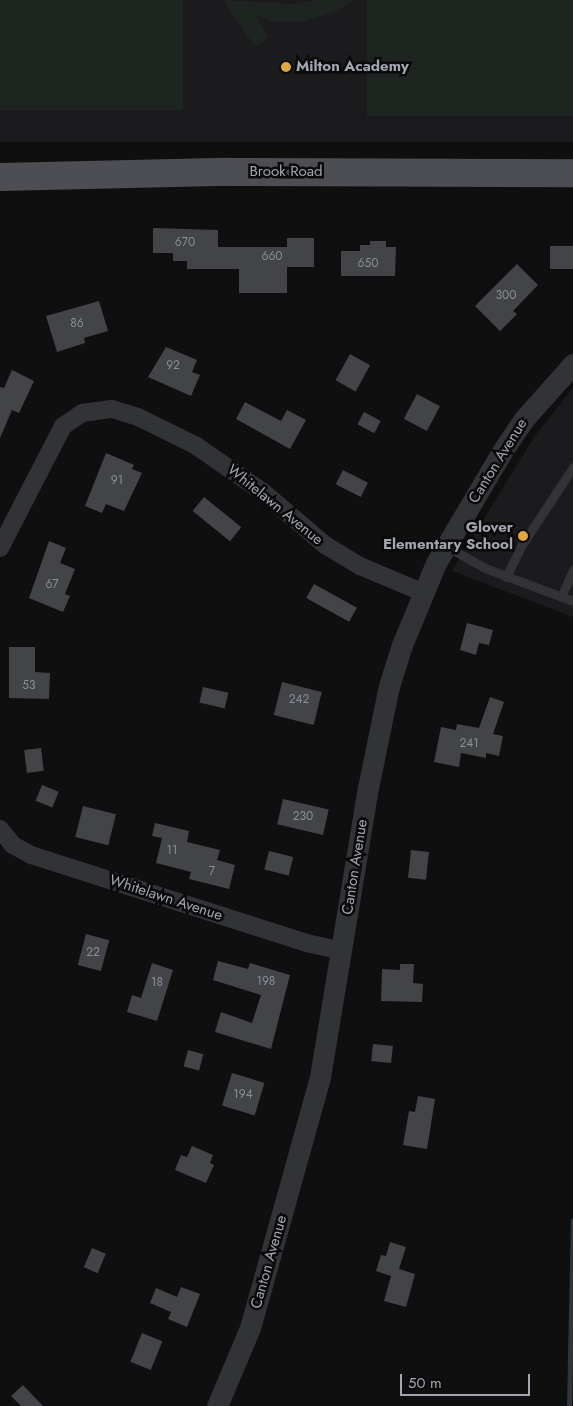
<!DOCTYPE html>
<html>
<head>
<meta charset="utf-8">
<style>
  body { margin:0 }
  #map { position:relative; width:573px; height:1406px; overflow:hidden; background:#0f0f10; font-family:Jost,sans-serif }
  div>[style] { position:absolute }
  .built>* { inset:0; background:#1b1b1d; transform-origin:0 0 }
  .green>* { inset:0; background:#1e241f; transform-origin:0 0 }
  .stream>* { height:5px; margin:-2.5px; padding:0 2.5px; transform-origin:2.5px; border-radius:2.5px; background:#2e353c }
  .building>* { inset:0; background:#434448; transform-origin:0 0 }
  .service>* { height:9px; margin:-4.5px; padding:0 4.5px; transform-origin:4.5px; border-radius:4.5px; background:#323337 }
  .minor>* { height:18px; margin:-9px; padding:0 9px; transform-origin:9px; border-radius:9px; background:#323337 }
  .tertiary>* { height:21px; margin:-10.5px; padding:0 10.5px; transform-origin:10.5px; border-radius:10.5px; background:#323337 }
  .primary>* { height:28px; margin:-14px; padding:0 14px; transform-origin:14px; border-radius:14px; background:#4d4e54 }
  .dots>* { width:14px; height:14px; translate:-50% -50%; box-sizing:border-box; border:2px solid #0a0a0b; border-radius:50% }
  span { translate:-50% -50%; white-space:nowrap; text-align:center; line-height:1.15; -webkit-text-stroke:5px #0a0a0b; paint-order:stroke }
  .number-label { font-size:12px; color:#8a8e96 }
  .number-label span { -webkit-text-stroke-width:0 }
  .poi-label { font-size:15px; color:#a1a6b0; font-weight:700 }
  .left { translate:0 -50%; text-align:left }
  .right { translate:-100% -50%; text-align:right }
  .street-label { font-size:15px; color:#a1a6b0 }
  .scale { position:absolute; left:400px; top:1374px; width:130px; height:22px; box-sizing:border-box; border:2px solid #a1a6b0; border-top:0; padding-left:6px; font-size:15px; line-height:18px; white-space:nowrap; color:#a1a6b0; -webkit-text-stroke:4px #0a0a0b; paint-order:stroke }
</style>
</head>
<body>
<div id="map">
  <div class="built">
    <div style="left:0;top:0;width:573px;height:142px"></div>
    <div style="clip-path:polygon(573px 388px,573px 617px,452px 571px,534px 437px)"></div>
  </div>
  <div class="green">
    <div style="left:0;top:0;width:183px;height:110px"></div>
    <div style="clip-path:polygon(223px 0,296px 4px,317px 0,353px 0,335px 12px,305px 21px,273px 21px,255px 15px,269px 37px,255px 47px)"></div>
    <div style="left:367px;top:0;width:206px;height:116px"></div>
  </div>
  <div class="stream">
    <div style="left:569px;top:1406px;width:186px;rotate:-88.8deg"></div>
  </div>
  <div class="building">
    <div style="clip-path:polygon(153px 228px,218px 230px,218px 247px,287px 247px,287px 238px,314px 238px,314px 267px,287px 267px,287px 293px,239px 293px,239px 269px,187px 269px,187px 261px,173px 261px,173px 253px,153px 253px)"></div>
    <div style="clip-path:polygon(370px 241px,386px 241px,386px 247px,396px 247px,395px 276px,341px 276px,341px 251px,360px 251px,360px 245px,370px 245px)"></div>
    <div style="left:573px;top:246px;width:23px;height:23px;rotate:90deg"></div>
    <div style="clip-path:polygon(517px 264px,538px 285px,513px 311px,517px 314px,500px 331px,475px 306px)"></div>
    <div style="clip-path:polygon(99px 301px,108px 331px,84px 338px,85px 343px,57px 352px,46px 316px)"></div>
    <div style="clip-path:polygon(166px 347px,197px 360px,192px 372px,200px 375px,191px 396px,148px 377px)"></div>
    <div style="left:350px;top:354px;width:23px;height:30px;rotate:29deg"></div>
    <div style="clip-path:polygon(12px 370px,34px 381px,19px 413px,12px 410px,0 438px,0 387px,4px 388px)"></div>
    <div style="left:417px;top:394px;width:26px;height:28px;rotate:28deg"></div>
    <div style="clip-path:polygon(245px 402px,281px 421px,287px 410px,306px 420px,290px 449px,236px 419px)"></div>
    <div style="left:364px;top:412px;width:19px;height:14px;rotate:28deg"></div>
    <div style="clip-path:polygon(106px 453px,134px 465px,132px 469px,142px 473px,124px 511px,106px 504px,102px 513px,85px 506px)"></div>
    <div style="left:343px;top:470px;width:28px;height:16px;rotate:27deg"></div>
    <div style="left:204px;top:497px;width:48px;height:18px;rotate:39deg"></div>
    <div style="clip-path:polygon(49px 541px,66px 548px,60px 563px,75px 569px,65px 594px,70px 596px,63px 612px,29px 598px)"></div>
    <div style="left:314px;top:584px;width:49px;height:16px;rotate:29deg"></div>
    <div style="clip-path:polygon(467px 623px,493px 630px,489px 645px,479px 643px,476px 655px,460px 650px)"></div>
    <div style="clip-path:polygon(9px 647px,35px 647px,35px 672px,50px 673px,49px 699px,9px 698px)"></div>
    <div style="left:282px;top:682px;width:41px;height:34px;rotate:14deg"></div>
    <div style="left:203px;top:687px;width:26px;height:16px;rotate:13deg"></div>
    <div style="clip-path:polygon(490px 697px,504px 702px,493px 734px,503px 736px,499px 756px,486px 753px,486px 758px,461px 753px,459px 767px,434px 762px,441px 727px,456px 730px,457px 724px,479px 728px)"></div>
    <div style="left:41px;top:748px;width:23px;height:17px;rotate:83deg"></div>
    <div style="left:42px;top:785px;width:18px;height:17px;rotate:22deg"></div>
    <div style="left:283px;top:799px;width:47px;height:26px;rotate:13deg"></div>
    <div style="left:83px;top:806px;width:34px;height:32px;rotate:14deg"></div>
    <div style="clip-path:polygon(155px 823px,189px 831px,187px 842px,220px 850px,217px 860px,235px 865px,229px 889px,189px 879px,191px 872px,156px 863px,162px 838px,152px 836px)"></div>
    <div style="left:411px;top:850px;width:18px;height:28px;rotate:6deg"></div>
    <div style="left:269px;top:851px;width:25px;height:19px;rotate:14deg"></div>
    <div style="left:86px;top:934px;width:24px;height:32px;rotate:15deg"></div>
    <div style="clip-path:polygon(218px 961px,248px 969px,250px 963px,290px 975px,271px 1049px,215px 1032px,221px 1012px,252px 1023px,261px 995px,213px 980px)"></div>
    <div style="clip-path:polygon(152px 963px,173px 970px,157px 1021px,127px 1012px,132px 995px,141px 998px)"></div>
    <div style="clip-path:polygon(400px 964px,414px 964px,413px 983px,423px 984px,422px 1002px,381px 1001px,382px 969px,400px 970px)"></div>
    <div style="left:373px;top:1044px;width:20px;height:17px;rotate:6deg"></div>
    <div style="left:188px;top:1050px;width:16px;height:17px;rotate:15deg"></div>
    <div style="left:232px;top:1073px;width:34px;height:34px;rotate:17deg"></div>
    <div style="clip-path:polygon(418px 1096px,435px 1099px,427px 1149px,403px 1145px,409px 1111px,415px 1112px)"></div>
    <div style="clip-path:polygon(192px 1146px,213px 1155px,210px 1163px,214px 1165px,206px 1183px,175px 1170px,181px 1155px,187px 1157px)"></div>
    <div style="clip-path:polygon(390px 1242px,406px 1247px,399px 1269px,415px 1274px,406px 1307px,384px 1301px,391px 1276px,376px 1271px,381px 1255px,386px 1256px)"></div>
    <div style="left:92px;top:1248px;width:15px;height:21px;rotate:23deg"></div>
    <div style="clip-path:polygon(181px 1287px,200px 1294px,187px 1327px,168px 1319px,171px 1312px,150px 1303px,156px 1288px,177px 1297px)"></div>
    <div style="left:142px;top:1333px;width:22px;height:31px;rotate:22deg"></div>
    <div style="clip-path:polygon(23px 1385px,43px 1406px,21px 1406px,11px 1396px)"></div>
  </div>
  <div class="service">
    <div style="left:446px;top:546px;width:45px;rotate:29.4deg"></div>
    <div style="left:485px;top:568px;width:94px;rotate:20.6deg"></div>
    <div style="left:506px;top:577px;width:34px;rotate:-64deg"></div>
    <div style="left:521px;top:546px;width:95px;rotate:-56.6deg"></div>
    <div style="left:561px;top:597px;width:30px;rotate:-66deg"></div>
  </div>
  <div class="minor">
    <div style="left:0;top:548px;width:137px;rotate:-62.7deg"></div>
    <div style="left:63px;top:426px;width:23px;rotate:-34deg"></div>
    <div style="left:82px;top:413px;width:30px;rotate:-8deg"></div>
    <div style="left:112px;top:409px;width:27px;rotate:17deg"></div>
    <div style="left:138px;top:417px;width:64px;rotate:26.2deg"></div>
    <div style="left:195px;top:445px;width:83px;rotate:34.7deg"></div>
    <div style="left:263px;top:492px;width:82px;rotate:40.5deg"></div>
    <div style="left:325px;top:545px;width:41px;rotate:31deg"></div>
    <div style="left:360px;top:566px;width:67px;rotate:22.8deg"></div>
    <div style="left:0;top:829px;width:21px;rotate:51deg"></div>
    <div style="left:13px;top:845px;width:21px;rotate:29deg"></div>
    <div style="left:31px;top:855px;width:290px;rotate:17.7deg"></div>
    <div style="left:307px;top:943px;width:36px;rotate:13deg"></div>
  </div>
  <div class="tertiary">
    <div style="left:217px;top:1406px;width:85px;rotate:-67.1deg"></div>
    <div style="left:250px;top:1328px;width:261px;rotate:-74.4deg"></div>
    <div style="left:320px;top:1077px;width:293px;rotate:-80.6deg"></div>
    <div style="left:368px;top:788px;width:104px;rotate:-78.4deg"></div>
    <div style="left:389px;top:686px;width:43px;rotate:-72.4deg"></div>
    <div style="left:402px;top:645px;width:89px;rotate:-67.5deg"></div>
    <div style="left:436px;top:563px;width:131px;rotate:-59.3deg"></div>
    <div style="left:503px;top:450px;width:37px;rotate:-56deg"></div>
    <div style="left:524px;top:419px;width:74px;rotate:-48.3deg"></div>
  </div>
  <div class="primary">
    <div style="left:0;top:177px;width:228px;rotate:-1.3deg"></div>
    <div style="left:228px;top:172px;width:345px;rotate:0.2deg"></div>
  </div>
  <div class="dots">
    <div style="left:286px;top:67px;background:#e0a837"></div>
    <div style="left:523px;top:536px;background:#e0a837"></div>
  </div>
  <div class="number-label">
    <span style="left:185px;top:243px">670</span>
    <span style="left:272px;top:257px">660</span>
    <span style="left:368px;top:264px">650</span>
    <span style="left:506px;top:296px">300</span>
    <span style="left:77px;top:324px">86</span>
    <span style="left:173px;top:366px">92</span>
    <span style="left:117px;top:481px">91</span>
    <span style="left:52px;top:585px">67</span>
    <span style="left:29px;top:686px">53</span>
    <span style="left:299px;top:700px">242</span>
    <span style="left:469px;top:744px">241</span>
    <span style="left:303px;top:817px">230</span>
    <span style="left:172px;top:851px">11</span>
    <span style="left:212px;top:872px">7</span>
    <span style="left:93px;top:953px">22</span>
    <span style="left:266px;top:982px">198</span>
    <span style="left:157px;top:983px">18</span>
    <span style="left:243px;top:1095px">194</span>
  </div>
  <div class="poi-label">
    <span class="left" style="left:296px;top:67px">Milton Academy</span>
    <span class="right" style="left:513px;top:536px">Glover<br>Elementary School</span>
  </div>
  <div class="street-label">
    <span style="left:286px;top:172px">Brook Road</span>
    <span style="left:498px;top:461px;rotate:-58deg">Canton Avenue</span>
    <span style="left:275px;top:505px;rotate:39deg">Whitelawn Avenue</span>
    <span style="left:355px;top:867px;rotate:-81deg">Canton Avenue</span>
    <span style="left:166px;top:898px;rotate:18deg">Whitelawn Avenue</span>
    <span style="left:269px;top:1262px;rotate:-74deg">Canton Avenue</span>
  </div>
  <div class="scale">50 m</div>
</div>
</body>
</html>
